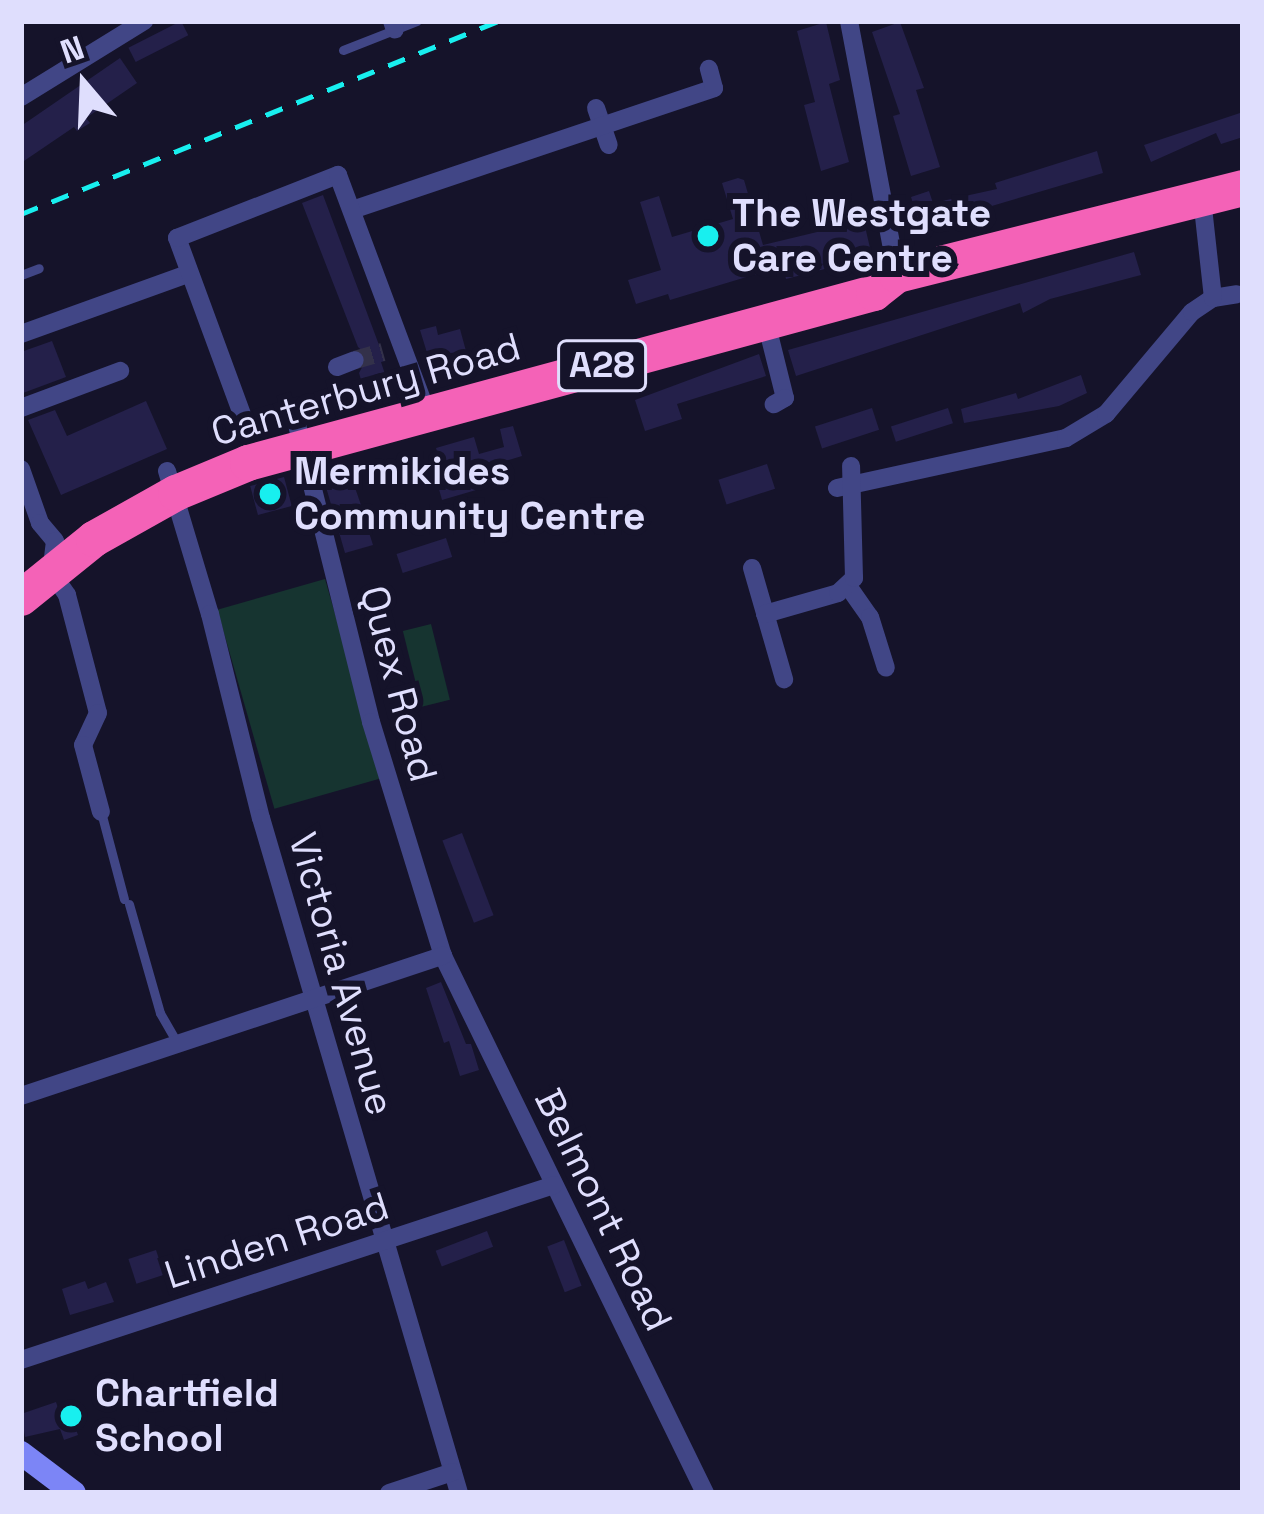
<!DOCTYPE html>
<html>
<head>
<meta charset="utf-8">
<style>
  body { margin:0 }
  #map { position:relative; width:1264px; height:1514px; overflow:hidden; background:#15132a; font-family:"Space Grotesk",sans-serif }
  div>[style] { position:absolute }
  .green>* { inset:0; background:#163430; transform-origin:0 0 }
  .building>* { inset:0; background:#24204a; transform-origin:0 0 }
  .street-tunnel>* { height:18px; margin-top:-9px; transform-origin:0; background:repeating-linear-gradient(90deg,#33314a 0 18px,transparent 0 27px) }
  .lane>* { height:9px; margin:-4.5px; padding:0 4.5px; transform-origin:4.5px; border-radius:4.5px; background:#414686 }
  .street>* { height:18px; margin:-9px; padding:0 9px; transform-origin:9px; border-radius:9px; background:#414686 }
  .secondary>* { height:24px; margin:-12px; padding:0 12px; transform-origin:12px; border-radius:12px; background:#7c85f6 }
  .highway>* { height:36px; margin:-18px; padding:0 18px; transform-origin:18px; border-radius:18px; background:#f462b7 }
  .rail>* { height:4.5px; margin-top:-2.25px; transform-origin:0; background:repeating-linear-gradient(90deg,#18efef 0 18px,transparent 0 33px) }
  .dots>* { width:33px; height:33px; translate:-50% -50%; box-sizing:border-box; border:6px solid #15132a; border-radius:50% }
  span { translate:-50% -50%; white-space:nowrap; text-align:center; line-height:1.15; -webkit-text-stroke:12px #15132a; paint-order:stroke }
  .shield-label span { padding:3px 9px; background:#15132a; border:3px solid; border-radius:9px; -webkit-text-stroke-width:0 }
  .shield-label { font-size:36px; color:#dfdefd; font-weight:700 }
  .poi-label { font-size:39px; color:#dfdefd; font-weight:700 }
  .left { translate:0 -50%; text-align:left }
  .street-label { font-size:39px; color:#dfdefd }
  .frame { position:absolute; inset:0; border:24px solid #dfdefd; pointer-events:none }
  .north { position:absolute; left:24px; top:24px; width:120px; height:120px; -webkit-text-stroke:9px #15132a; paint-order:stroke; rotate:341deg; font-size:33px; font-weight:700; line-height:48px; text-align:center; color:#dfdefd }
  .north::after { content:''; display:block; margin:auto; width:42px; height:54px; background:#dfdefd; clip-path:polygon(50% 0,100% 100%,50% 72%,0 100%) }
</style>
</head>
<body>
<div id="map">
  <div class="green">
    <div style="left:325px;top:579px;width:207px;height:112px;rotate:74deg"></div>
    <div style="left:431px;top:624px;width:78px;height:29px;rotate:76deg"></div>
  </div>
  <div class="building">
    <div style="left:181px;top:21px;width:16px;height:59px;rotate:63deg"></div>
    <div style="clip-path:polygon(826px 22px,840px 80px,829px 84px,849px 162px,821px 171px,804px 105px,815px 102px,797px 31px)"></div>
    <div style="clip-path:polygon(900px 22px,924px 88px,916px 90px,940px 167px,911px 176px,893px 116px,900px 114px,872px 32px)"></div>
    <div style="clip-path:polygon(120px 58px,137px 83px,86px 118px,90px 123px,77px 131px,74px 127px,21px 163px,21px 126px)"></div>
    <div style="clip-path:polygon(1243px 112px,1243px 137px,1221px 144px,1216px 133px,1151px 162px,1144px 145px)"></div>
    <div style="clip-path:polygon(1097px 151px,1103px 173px,985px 208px,986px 215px,950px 222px,948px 216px,920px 225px,911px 197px,929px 191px,933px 203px,997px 189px,995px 183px)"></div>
    <div style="clip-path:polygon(738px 178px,744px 180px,763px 245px,842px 226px,840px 214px,861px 209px,870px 248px,842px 255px,844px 264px,786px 279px,783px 266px,670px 300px,668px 294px,636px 304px,628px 280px,661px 270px,640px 202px,659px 196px,672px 237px,733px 219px,722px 183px)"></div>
    <div style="clip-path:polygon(323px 195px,385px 361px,381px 362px,388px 383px,364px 390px,359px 373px,368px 356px,358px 347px,302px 203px)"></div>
    <div style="clip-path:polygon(1134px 252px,1141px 275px,1050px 299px,1023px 313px,1020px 303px,796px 376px,788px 350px)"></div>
    <div style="clip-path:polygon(436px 326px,438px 335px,460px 329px,466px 351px,428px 356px,420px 330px)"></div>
    <div style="clip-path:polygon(52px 341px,66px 377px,23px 393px,21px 352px)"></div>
    <div style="clip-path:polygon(759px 354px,766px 376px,677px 404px,682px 419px,645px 431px,635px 400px)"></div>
    <div style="clip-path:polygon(1081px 375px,1087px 393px,1059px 406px,964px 423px,961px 409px,1016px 393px,1018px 399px)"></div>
    <div style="clip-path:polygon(146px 401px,167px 449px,61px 495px,28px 420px,55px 410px,67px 436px)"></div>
    <div style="left:872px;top:408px;width:23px;height:60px;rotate:72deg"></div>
    <div style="left:948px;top:408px;width:16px;height:60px;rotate:72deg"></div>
    <div style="clip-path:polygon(513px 426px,522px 456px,495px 464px,500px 483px,442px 500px,435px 475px,443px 473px,436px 448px,474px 437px,479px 454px,504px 447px,500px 429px)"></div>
    <div style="left:767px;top:464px;width:26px;height:51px;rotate:72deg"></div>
    <div style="left:284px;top:477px;width:30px;height:35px;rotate:75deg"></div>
    <div style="clip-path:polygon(352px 479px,361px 505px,355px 517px,366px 523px,373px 545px,345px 553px,326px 487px)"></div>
    <div style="left:446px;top:538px;width:20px;height:52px;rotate:72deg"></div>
    <div style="left:462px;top:833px;width:88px;height:21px;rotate:69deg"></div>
    <div style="clip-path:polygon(441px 982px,466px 1044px,471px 1044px,479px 1070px,460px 1076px,449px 1041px,444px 1043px,426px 988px)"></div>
    <div style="left:487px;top:1231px;width:17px;height:55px;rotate:69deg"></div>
    <div style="left:564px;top:1240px;width:49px;height:18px;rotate:69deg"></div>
    <div style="left:156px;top:1250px;width:26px;height:29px;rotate:72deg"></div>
    <div style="clip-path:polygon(85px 1281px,88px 1289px,106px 1282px,114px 1302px,70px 1315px,62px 1289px)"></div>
    <div style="clip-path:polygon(56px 1402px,61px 1417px,71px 1414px,78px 1435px,64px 1440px,60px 1429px,25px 1437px,21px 1414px)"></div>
  </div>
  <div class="street-tunnel">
    <div style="left:355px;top:360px;width:29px;rotate:-16deg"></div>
  </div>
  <div class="lane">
    <div style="left:343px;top:50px;width:79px;rotate:-21.4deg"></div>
    <div style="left:21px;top:275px;width:19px;rotate:-21deg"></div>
    <div style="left:363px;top:514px;width:12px;rotate:-14deg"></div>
    <div style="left:101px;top:812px;width:90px;rotate:75.2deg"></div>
    <div style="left:129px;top:904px;width:113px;rotate:74.1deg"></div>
    <div style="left:160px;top:1013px;width:36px;rotate:60deg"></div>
  </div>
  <div class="street">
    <div style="left:392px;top:21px;width:9px;rotate:72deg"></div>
    <div style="left:849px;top:21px;width:258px;rotate:79.3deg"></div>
    <div style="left:21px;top:97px;width:145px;rotate:-31.7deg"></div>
    <div style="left:596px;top:108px;width:39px;rotate:71deg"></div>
    <div style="left:352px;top:210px;width:382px;rotate:-18.6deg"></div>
    <div style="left:714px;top:88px;width:20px;rotate:-105deg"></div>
    <div style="left:1213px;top:298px;width:24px;rotate:-9deg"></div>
    <div style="left:766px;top:322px;width:78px;rotate:76deg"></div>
    <div style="left:785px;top:398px;width:13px;rotate:151deg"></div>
    <div style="left:21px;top:334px;width:177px;rotate:-19.8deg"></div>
    <div style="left:337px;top:367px;width:19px;rotate:-21deg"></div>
    <div style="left:21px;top:408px;width:106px;rotate:-20.5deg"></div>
    <div style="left:243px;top:417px;width:191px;rotate:-110.2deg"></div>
    <div style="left:177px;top:238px;width:173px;rotate:-21.4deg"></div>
    <div style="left:338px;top:175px;width:254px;rotate:69.5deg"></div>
    <div style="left:297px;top:425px;width:306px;rotate:76deg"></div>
    <div style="left:371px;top:722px;width:245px;rotate:72.9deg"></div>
    <div style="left:443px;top:956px;width:598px;rotate:63.99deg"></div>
    <div style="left:21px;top:469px;width:57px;rotate:70.6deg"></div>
    <div style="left:40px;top:523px;width:23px;rotate:50deg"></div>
    <div style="left:55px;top:541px;width:31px;rotate:97deg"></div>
    <div style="left:51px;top:572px;width:28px;rotate:55deg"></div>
    <div style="left:67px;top:595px;width:122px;rotate:75.3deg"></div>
    <div style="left:98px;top:713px;width:35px;rotate:115deg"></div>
    <div style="left:83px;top:745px;width:69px;rotate:75deg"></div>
    <div style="left:167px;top:471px;width:149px;rotate:73.3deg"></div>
    <div style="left:210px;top:614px;width:210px;rotate:76deg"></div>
    <div style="left:261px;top:818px;width:703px;rotate:73.65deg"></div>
    <div style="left:837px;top:488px;width:234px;rotate:-12.3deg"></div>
    <div style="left:1066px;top:438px;width:47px;rotate:-31deg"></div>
    <div style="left:1106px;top:414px;width:133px;rotate:-49.9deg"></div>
    <div style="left:1192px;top:312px;width:25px;rotate:-34deg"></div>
    <div style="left:1213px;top:298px;width:101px;rotate:-96.3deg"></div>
    <div style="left:752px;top:568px;width:116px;rotate:73.9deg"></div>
    <div style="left:848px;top:586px;width:38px;rotate:55deg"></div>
    <div style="left:870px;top:617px;width:53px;rotate:72.6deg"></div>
    <div style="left:765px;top:614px;width:76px;rotate:-16deg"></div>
    <div style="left:838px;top:593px;width:22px;rotate:-43deg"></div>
    <div style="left:854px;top:578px;width:112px;rotate:-91.5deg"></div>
    <div style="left:21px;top:1096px;width:445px;rotate:-18.4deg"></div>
    <div style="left:21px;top:1360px;width:561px;rotate:-18.18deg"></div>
    <div style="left:389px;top:1493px;width:67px;rotate:-18.2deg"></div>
  </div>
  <div class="secondary">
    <div style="left:21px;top:1453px;width:66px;rotate:37deg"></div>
  </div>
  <div class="highway">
    <div style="left:21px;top:598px;width:94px;rotate:-38.9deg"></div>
    <div style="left:94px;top:539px;width:94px;rotate:-29.3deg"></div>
    <div style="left:176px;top:493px;width:78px;rotate:-22.6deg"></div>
    <div style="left:248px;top:463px;width:649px;rotate:-15.19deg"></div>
    <div style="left:874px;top:293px;width:29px;rotate:-38deg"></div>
    <div style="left:897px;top:275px;width:357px;rotate:-14.1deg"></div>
  </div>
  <div class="rail">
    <div style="left:21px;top:214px;width:515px;rotate:-22.03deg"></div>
  </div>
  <div class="dots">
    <div style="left:708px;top:236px;background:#18efef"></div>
    <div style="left:270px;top:494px;background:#18efef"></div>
    <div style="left:71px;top:1416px;background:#18efef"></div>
  </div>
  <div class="shield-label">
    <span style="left:602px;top:366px">A28</span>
  </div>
  <div class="poi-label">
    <span class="left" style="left:732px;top:236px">The Westgate<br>Care Centre</span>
    <span class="left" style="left:294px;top:494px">Mermikides<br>Community Centre</span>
    <span class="left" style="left:95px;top:1416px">Chartfield<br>School</span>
  </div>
  <div class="street-label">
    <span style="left:366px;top:390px;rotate:-16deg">Canterbury Road</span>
    <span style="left:398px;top:684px;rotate:75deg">Quex Road</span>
    <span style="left:341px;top:974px;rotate:74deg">Victoria Avenue</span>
    <span style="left:603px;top:1210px;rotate:64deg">Belmont Road</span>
    <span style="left:277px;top:1241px;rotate:-18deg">Linden Road</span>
  </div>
  <div class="frame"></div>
  <div class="north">N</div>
</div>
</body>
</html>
